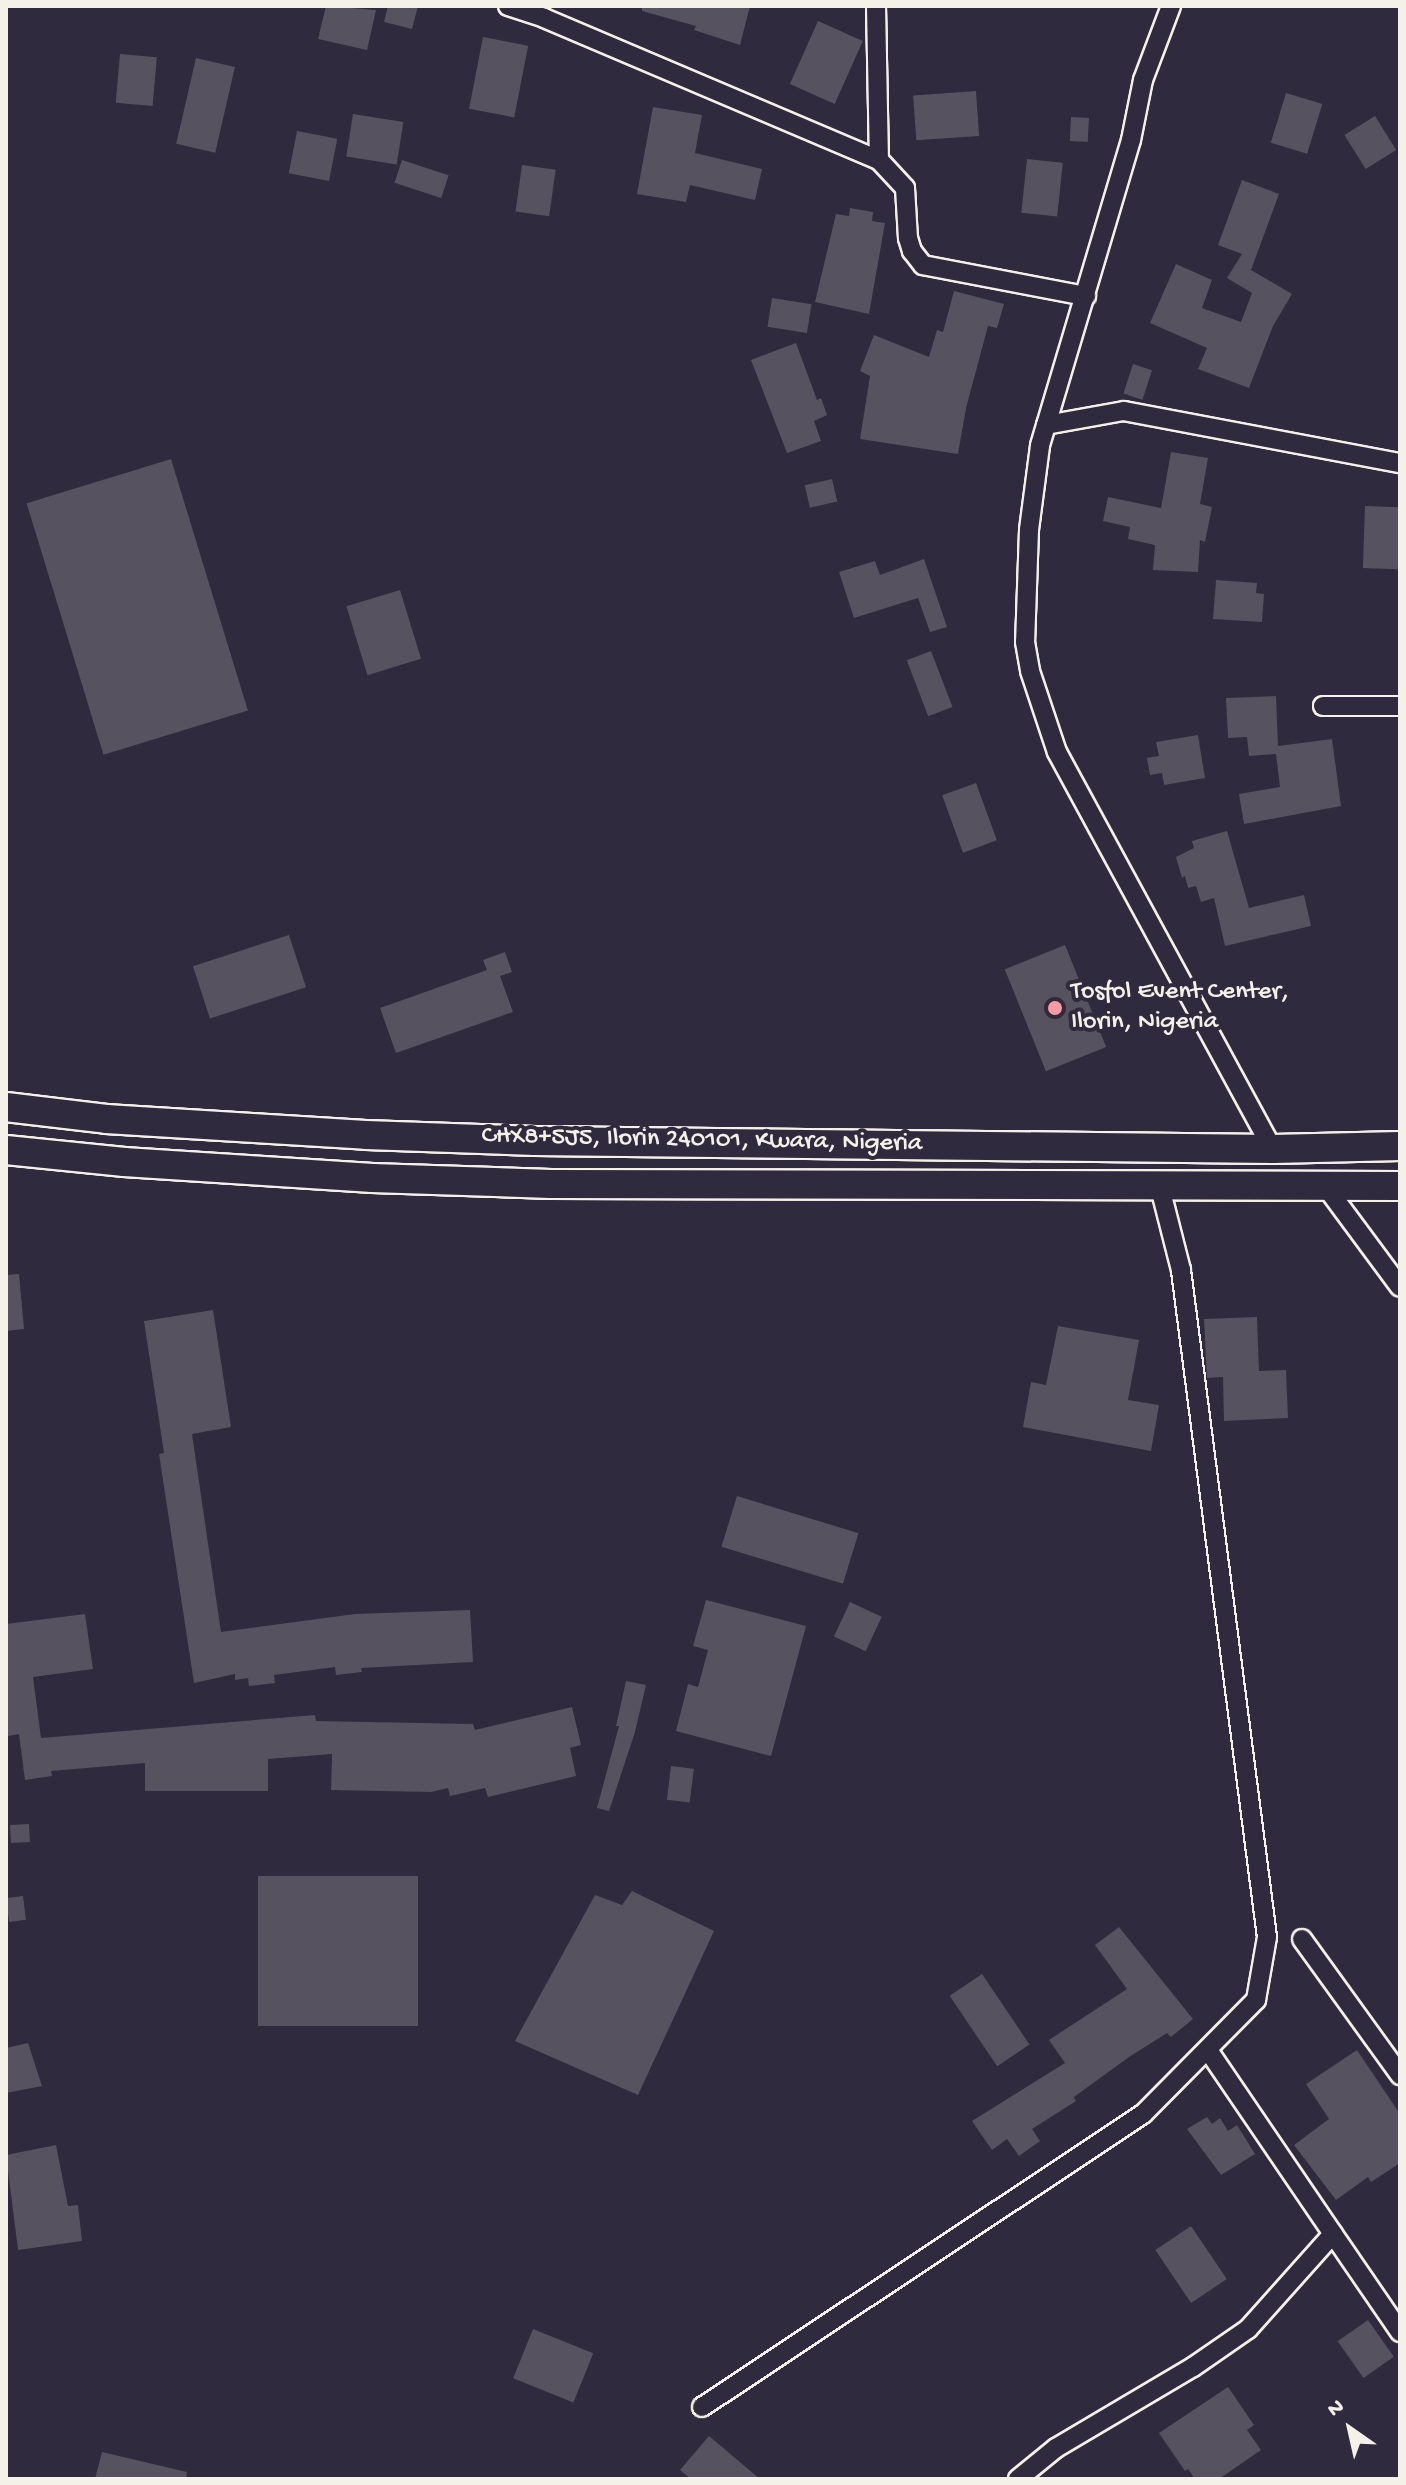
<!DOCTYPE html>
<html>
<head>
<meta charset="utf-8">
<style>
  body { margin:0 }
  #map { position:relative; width:1406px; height:2485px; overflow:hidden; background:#2f2a3d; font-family:"Gochi Hand",sans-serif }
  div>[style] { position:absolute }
  .building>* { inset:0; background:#56525f; transform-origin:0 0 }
  .roads { filter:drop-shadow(2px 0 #f4f1e8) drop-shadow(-2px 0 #f4f1e8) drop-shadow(0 2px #f4f1e8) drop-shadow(0 -2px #f4f1e8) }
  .minor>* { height:18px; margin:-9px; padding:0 9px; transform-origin:9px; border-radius:9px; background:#2f2a3d }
  .primary>* { height:28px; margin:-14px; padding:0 14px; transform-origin:14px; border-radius:14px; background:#2f2a3d }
  .dots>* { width:22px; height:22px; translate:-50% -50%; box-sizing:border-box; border:4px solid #2f2a3d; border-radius:50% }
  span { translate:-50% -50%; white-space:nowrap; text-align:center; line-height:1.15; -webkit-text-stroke:8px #2f2a3d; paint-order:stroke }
  .poi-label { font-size:26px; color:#f4f1e8 }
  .left { translate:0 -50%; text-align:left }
  .street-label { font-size:26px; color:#f4f1e8 }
  .frame { position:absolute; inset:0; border:8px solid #f4f1e8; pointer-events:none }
  .north { position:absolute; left:1310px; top:2389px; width:80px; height:80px; -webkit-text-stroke:6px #2f2a3d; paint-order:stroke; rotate:326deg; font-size:22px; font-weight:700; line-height:32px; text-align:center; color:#f4f1e8 }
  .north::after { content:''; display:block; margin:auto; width:28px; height:36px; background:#f4f1e8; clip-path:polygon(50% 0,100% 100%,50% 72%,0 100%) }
</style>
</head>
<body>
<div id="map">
  <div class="building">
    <div style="clip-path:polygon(326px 6px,376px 10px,367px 50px,318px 39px)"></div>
    <div style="clip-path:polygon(388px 6px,418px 6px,412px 29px,384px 22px)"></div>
    <div style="clip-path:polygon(642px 6px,750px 6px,740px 45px,694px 30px,696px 26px,642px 11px)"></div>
    <div style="left:818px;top:21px;width:49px;height:69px;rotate:24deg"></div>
    <div style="left:483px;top:37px;width:46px;height:73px;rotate:11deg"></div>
    <div style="left:120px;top:54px;width:37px;height:49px;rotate:5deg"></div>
    <div style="left:196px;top:58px;width:40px;height:88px;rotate:13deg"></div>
    <div style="left:976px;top:91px;width:45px;height:63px;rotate:86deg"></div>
    <div style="left:1286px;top:93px;width:38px;height:52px;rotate:17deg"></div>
    <div style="clip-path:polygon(653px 107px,702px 115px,695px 153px,762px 169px,755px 200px,690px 185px,686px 202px,637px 194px)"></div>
    <div style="left:353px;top:114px;width:51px;height:43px;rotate:9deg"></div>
    <div style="left:1375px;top:116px;width:40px;height:36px;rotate:58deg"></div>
    <div style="left:1071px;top:117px;width:18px;height:24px;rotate:3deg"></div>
    <div style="left:297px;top:131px;width:41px;height:43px;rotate:11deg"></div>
    <div style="left:1027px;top:159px;width:36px;height:54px;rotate:6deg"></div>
    <div style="left:402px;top:160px;width:49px;height:24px;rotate:18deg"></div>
    <div style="left:522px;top:165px;width:34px;height:47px;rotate:8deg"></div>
    <div style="clip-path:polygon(1242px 180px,1279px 194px,1251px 270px,1292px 294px,1273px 326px,1249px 388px,1198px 369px,1207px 348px,1150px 323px,1176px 264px,1212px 280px,1202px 308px,1241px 322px,1252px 293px,1227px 278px,1242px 254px,1218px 245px)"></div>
    <div style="clip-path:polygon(850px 208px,873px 212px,872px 221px,885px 223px,869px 314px,815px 302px,836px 214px,849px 216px)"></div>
    <div style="clip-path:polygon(954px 291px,1004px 304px,997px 328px,988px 326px,966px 408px,958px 454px,860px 439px,870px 376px,860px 371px,874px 335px,929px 357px,937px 330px,943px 332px)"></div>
    <div style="left:772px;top:298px;width:40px;height:29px;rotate:9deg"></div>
    <div style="clip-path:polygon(796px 343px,817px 400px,821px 398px,827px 415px,814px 421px,821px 441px,787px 453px,751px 360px)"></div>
    <div style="left:1133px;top:364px;width:20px;height:31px;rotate:18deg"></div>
    <div style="clip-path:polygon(1171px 452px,1208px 458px,1200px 504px,1212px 507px,1205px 542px,1200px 540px,1198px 572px,1153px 570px,1155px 545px,1128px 539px,1130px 527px,1103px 521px,1108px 497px,1161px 508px)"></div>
    <div style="left:171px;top:459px;width:263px;height:151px;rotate:73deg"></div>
    <div style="left:832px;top:479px;width:23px;height:28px;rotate:77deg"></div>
    <div style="left:1365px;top:506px;width:35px;height:62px;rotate:2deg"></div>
    <div style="clip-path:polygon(924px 559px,947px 627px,930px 632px,918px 598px,854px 618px,839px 572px,875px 561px,880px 575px)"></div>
    <div style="clip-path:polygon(1216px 580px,1257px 583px,1256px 593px,1264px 594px,1262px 622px,1213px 619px)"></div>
    <div style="left:400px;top:590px;width:72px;height:56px;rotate:73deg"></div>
    <div style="left:931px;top:651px;width:60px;height:26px;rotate:69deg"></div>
    <div style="clip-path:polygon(1276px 696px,1278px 746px,1332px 739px,1341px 806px,1244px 824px,1239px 794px,1280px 787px,1276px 754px,1249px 756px,1247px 737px,1228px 738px,1226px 698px)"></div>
    <div style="clip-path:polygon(1198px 735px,1205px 778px,1164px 785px,1162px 773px,1150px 775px,1147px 758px,1159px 756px,1156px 742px)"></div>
    <div style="left:976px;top:783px;width:61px;height:36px;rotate:70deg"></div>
    <div style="clip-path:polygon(1227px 831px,1249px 908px,1304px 895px,1311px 926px,1225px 946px,1214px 898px,1201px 902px,1196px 886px,1188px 888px,1185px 876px,1182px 878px,1176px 857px,1194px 848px,1192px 841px)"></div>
    <div style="left:289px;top:935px;width:55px;height:101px;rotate:72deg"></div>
    <div style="left:1065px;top:945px;width:110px;height:65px;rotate:68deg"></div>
    <div style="clip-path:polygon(505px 952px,512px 972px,500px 976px,513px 1012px,396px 1053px,380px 1008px,487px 970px,483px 960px)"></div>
    <div style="clip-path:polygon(19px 1274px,24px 1329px,6px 1331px,6px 1275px)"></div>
    <div style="clip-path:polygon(213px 1310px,231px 1427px,192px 1434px,221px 1632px,355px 1614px,470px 1610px,473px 1662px,361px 1668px,362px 1672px,336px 1675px,335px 1667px,274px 1675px,275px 1683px,249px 1686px,248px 1678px,235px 1680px,235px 1674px,194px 1683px,159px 1454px,164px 1453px,144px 1321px)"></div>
    <div style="clip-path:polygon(1257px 1317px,1259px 1371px,1286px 1370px,1288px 1418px,1224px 1421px,1223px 1377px,1207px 1378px,1204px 1319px)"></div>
    <div style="clip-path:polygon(1058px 1326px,1139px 1340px,1128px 1400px,1159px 1405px,1151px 1451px,1023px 1427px,1031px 1382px,1046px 1385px)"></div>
    <div style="left:737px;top:1496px;width:127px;height:53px;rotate:17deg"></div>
    <div style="clip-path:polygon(706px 1600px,806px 1626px,771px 1756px,676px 1731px,688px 1684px,698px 1687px,708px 1650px,693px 1646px)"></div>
    <div style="left:850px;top:1602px;width:35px;height:38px;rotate:25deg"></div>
    <div style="clip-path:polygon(85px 1614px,93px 1669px,33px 1677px,41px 1738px,315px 1715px,316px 1721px,473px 1724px,475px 1730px,572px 1707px,581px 1745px,570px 1748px,576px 1776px,488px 1797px,485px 1788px,450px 1796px,448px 1788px,431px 1792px,331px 1790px,332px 1754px,268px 1759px,268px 1791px,145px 1791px,145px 1763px,51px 1771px,52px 1776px,25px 1780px,19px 1734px,8px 1736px,6px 1724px,6px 1624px)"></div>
    <div style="clip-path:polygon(626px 1681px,646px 1685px,635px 1732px,609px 1811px,597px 1808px,619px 1726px,616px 1726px)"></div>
    <div style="left:671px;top:1766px;width:23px;height:34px;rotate:7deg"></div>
    <div style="left:29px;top:1824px;width:18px;height:19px;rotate:87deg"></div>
    <div style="left:258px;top:1876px;width:160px;height:150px"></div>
    <div style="clip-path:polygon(632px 1891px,714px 1931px,638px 2095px,515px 2041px,595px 1895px,622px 1905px)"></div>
    <div style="left:23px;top:1896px;width:24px;height:17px;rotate:83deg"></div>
    <div style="clip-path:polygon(1119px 1927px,1193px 2019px,1171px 2037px,1167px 2033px,1129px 2057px,1074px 2097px,1076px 2101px,1032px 2129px,1040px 2141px,1019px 2156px,1007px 2139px,992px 2150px,972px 2121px,1065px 2063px,1049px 2040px,1127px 1989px,1095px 1945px)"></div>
    <div style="left:982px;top:1974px;width:85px;height:39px;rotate:56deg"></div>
    <div style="clip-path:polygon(28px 2043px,42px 2086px,6px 2093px,6px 2048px)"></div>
    <div style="clip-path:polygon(1357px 2050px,1400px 2114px,1400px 2163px,1371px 2182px,1368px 2177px,1336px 2200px,1294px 2145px,1329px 2119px,1306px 2084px)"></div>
    <div style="clip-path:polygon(1207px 2117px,1212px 2124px,1220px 2118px,1228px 2131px,1237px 2125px,1255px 2154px,1221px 2175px,1187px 2129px)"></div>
    <div style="clip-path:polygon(56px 2145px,68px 2206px,78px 2205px,82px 2241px,18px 2250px,6px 2155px)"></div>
    <div style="left:1191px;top:2226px;width:64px;height:43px;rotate:56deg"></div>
    <div style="left:1368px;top:2320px;width:45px;height:37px;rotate:55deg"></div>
    <div style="left:533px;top:2329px;width:65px;height:53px;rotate:22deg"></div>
    <div style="clip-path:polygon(1228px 2387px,1254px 2425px,1247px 2430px,1261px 2450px,1219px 2479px,1195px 2479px,1188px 2469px,1185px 2471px,1159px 2433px)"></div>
    <div style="clip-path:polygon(709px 2436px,760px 2479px,691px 2479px,680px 2470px)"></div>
    <div style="clip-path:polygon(102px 2452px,187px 2472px,186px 2479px,95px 2479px)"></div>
  </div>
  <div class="roads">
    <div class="minor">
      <div style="left:508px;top:6px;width:38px;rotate:18deg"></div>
      <div style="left:544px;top:18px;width:364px;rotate:23deg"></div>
      <div style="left:879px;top:160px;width:38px;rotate:47deg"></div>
      <div style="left:905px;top:188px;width:50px;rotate:86.6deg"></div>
      <div style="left:908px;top:238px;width:14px;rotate:73deg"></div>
      <div style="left:912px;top:251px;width:18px;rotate:52deg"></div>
      <div style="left:923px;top:265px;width:166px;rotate:10.8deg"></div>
      <div style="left:876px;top:6px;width:154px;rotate:88.9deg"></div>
      <div style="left:1171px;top:6px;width:79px;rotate:110.7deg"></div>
      <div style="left:1143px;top:80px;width:61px;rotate:101.3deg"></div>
      <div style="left:1131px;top:140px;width:319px;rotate:106.6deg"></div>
      <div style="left:1040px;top:446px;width:85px;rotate:97.5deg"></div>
      <div style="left:1029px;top:530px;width:112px;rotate:92deg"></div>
      <div style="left:1025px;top:642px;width:29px;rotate:80deg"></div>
      <div style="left:1030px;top:671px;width:85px;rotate:71.6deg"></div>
      <div style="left:1057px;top:752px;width:452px;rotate:61.5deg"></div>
      <div style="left:1046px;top:425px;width:79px;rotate:-10.2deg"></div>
      <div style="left:1124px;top:411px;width:281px;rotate:10.7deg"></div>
      <div style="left:1323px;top:706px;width:77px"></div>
      <div style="left:1326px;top:1187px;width:124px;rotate:53.5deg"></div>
      <div style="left:1302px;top:1939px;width:168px;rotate:54.2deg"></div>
      <div style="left:1333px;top:2234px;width:119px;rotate:55.6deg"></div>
      <div style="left:702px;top:2407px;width:529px;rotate:-33.6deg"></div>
      <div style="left:1143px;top:2114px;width:161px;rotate:-45.3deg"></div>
      <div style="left:1256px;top:2000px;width:64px;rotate:-80.1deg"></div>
      <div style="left:1267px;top:1937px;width:673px;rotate:-97.35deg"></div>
      <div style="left:1181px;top:1270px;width:89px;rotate:-104.3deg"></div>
      <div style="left:1018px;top:2479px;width:49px;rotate:-39.2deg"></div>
      <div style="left:1056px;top:2448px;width:159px;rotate:-30.6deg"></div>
      <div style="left:1193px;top:2367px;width:67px;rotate:-34.6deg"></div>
      <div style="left:1248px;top:2329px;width:127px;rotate:-48.2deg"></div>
      <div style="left:1333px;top:2234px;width:222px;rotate:-124.2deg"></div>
    </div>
    <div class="primary">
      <div style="left:6px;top:1107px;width:101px;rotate:6.8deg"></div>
      <div style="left:106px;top:1119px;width:260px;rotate:3.5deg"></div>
      <div style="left:366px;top:1135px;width:169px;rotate:2deg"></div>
      <div style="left:535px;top:1141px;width:738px;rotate:0.62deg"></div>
      <div style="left:1273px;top:1149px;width:127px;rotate:-1.4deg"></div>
      <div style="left:6px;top:1150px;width:119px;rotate:5.8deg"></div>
      <div style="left:124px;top:1162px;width:249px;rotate:3.7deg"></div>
      <div style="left:372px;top:1178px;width:179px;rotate:1.9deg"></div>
      <div style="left:551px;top:1184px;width:849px;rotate:0.13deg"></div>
    </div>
  </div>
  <div class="dots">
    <div style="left:1055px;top:1008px;background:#ff9aa2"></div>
  </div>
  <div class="poi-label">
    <span class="left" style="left:1071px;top:1008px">Tosfol Event Center,<br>Ilorin, Nigeria</span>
  </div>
  <div class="street-label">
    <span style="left:702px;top:1141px;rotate:1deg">CHX8+5J5, Ilorin 240101, Kwara, Nigeria</span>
  </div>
  <div class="frame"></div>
  <div class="north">N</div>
</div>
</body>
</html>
